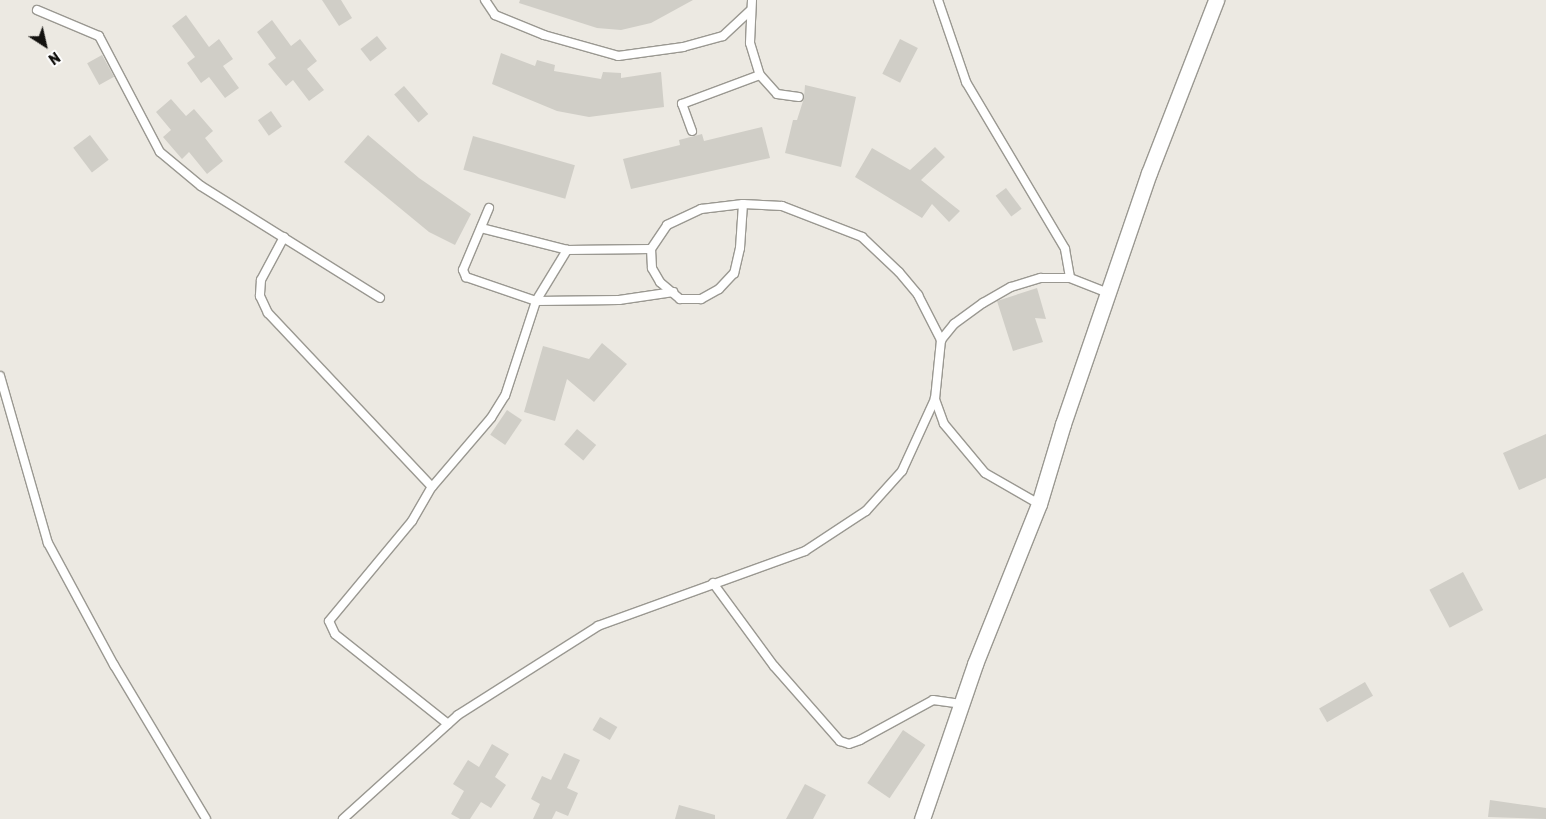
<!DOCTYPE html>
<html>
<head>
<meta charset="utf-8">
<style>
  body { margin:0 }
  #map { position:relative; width:1546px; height:819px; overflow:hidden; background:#ece9e2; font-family:Rubik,sans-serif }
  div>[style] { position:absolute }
  .building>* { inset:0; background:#d0cec7; transform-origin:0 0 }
  .roads { filter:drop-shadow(1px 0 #9a9891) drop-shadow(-1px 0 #9a9891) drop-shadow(0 1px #9a9891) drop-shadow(0 -1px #9a9891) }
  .service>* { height:8px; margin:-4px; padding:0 4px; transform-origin:4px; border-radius:4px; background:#fff }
  .minor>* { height:15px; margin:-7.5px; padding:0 7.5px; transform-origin:7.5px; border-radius:7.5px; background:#fff }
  span { translate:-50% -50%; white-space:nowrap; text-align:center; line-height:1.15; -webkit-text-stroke:4.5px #fff; paint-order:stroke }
  .north { position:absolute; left:20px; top:20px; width:50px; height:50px; -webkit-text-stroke:4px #fff; paint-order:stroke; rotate:145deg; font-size:14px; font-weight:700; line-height:20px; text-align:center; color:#13120f }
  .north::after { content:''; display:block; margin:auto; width:18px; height:22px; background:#13120f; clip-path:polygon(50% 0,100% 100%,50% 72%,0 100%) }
</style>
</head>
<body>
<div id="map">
  <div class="building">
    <div style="clip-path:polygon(322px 0,341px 0,352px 18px,339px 26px)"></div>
    <div style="clip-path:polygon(520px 0,693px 0,651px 23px,621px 30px,597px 28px,519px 3px)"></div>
    <div style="clip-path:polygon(186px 15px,209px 47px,219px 39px,233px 59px,223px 66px,239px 88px,225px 98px,209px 77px,201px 83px,187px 63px,195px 57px,172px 26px)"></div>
    <div style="clip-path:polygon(272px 20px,291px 46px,300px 39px,317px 61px,307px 69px,324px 90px,309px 101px,293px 80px,286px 86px,268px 64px,276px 58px,257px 32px)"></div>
    <div style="left:377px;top:36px;width:16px;height:21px;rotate:52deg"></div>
    <div style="left:900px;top:39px;width:20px;height:39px;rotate:27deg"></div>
    <div style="clip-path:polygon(501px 53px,535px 66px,537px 60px,555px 65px,554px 71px,601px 79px,603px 72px,621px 73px,621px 78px,661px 72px,664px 107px,589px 117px,557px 111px,492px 84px)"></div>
    <div style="left:102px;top:55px;width:25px;height:17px;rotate:61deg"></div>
    <div style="clip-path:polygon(805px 85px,856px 97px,841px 167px,785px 153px,793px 120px,797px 120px,804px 98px)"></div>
    <div style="left:404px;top:86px;width:37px;height:13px;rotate:49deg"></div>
    <div style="clip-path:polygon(171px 99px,186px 116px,194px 109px,213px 131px,205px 138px,223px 161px,207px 174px,189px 152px,182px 159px,163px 137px,171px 130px,156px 112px)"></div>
    <div style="left:271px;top:111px;width:19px;height:16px;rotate:55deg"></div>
    <div style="clip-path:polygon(762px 127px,770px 158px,631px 189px,623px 159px,680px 145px,679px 140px,702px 134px,704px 141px)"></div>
    <div style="left:90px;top:135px;width:31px;height:21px;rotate:53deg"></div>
    <div style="clip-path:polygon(368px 135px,419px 178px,471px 214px,455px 245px,429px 232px,344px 162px)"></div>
    <div style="left:473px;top:136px;width:106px;height:35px;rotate:16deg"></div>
    <div style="clip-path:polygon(935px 147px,945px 157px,921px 180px,960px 211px,949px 222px,932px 204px,922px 218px,855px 177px,872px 148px,910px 170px)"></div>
    <div style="left:1006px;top:188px;width:26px;height:13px;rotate:53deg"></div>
    <div style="clip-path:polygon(1037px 288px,1046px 319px,1035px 318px,1043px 342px,1013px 351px,997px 301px)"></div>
    <div style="clip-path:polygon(602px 343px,627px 364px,594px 402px,567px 379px,555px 421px,524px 412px,543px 346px,589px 359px)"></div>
    <div style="left:507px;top:410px;width:18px;height:30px;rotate:34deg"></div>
    <div style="left:577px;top:429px;width:25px;height:20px;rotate:40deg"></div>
    <div style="clip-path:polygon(1546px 434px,1546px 478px,1519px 490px,1503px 453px)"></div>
    <div style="left:1463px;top:572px;width:43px;height:38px;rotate:62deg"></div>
    <div style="left:1365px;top:682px;width:16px;height:53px;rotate:60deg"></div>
    <div style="left:600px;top:717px;width:20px;height:15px;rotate:30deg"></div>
    <div style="left:903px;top:730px;width:27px;height:64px;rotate:34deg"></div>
    <div style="clip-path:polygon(492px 744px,509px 754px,495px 777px,506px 785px,491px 808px,481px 802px,470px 819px,460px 819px,451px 814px,464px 791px,453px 784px,468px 760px,479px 767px)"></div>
    <div style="clip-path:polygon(564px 753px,580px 760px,567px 788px,578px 793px,568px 816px,556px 811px,552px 819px,533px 819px,540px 804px,531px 799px,542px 776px,551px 780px)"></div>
    <div style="clip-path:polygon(805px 784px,826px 795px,813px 819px,786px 819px)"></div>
    <div style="clip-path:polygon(1490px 800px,1546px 808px,1546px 819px,1488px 817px)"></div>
    <div style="clip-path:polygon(679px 805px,715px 815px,715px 819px,675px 819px)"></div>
  </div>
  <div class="roads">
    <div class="service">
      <div style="left:485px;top:0;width:18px;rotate:56deg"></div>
      <div style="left:495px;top:15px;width:53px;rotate:22.2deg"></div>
      <div style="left:544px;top:35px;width:77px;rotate:15.8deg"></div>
      <div style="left:618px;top:56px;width:66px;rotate:-7.9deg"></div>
      <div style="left:683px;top:47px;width:41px;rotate:-15.4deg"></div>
      <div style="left:723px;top:36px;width:37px;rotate:-43deg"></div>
      <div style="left:752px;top:0;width:43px;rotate:92.7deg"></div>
      <div style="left:750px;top:43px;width:34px;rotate:73deg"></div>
      <div style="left:760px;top:75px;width:25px;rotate:48deg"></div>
      <div style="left:777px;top:94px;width:22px;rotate:8deg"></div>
      <div style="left:938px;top:0;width:87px;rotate:71.1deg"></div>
      <div style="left:966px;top:82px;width:194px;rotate:59.3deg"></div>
      <div style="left:1065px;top:249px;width:29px;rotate:80deg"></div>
      <div style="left:37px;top:10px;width:67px;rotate:22.8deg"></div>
      <div style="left:99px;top:36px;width:131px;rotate:62.3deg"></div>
      <div style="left:160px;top:152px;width:53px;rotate:39.7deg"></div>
      <div style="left:201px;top:186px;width:211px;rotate:32deg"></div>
      <div style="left:692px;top:131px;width:29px;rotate:-110deg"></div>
      <div style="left:682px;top:104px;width:83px;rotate:-20.4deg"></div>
      <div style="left:743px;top:204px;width:44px;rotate:93.9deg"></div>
      <div style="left:740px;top:248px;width:26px;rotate:103deg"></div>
      <div style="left:734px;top:273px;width:22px;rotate:133deg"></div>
      <div style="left:719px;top:289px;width:21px;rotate:151deg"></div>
      <div style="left:701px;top:299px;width:21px;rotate:180deg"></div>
      <div style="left:680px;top:299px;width:26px;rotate:-140deg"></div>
      <div style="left:660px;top:282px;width:16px;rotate:-120deg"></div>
      <div style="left:652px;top:268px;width:19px;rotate:-93deg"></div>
      <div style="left:651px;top:249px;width:29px;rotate:-56deg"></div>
      <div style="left:667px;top:225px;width:38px;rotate:-25deg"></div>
      <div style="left:701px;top:209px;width:42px;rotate:-6.8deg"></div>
      <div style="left:743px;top:204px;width:39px;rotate:3deg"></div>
      <div style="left:782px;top:206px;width:86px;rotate:21.2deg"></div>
      <div style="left:862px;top:237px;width:51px;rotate:43.4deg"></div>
      <div style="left:899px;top:272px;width:30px;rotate:50deg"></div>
      <div style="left:918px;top:295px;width:51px;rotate:62.9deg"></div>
      <div style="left:489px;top:208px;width:67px;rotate:112.8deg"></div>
      <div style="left:463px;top:270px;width:8px;rotate:67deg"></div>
      <div style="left:466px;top:277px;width:74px;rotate:18.9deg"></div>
      <div style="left:536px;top:301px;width:83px;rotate:-0.7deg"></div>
      <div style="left:619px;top:300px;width:55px;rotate:-8.4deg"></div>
      <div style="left:481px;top:228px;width:89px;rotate:14.3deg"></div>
      <div style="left:567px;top:250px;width:84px;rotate:-0.7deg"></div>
      <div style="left:284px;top:237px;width:49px;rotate:118.1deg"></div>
      <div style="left:261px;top:280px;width:16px;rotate:94deg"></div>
      <div style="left:260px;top:296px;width:19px;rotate:65deg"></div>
      <div style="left:268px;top:313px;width:239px;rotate:46.7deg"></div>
      <div style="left:0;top:376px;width:174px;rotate:74deg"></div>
      <div style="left:48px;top:543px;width:139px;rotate:61.6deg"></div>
      <div style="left:114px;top:665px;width:179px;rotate:59.1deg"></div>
      <div style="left:1039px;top:504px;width:62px;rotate:-150.1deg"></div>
      <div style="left:985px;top:473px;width:64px;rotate:-129.9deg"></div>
      <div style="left:944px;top:424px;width:27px;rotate:-110deg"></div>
      <div style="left:935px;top:399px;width:59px;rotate:-84.2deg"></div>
      <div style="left:941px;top:340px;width:21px;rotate:-51deg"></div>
      <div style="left:954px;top:324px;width:36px;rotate:-36deg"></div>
      <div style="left:983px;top:303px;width:32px;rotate:-30deg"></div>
      <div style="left:1011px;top:287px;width:31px;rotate:-17deg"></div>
      <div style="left:1041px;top:278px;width:29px"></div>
      <div style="left:1070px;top:278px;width:41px;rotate:21.5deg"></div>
      <div style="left:713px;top:583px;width:103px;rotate:53.7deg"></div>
      <div style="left:774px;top:666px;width:100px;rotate:48.7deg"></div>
      <div style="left:840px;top:741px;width:9px;rotate:18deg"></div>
      <div style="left:849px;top:744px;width:12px;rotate:-20deg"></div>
      <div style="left:860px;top:740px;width:83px;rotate:-28.7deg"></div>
      <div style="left:933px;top:700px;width:28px;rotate:8deg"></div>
      <div style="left:448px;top:724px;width:144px;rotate:-141.5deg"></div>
      <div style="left:335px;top:634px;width:14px;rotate:-115deg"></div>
      <div style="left:329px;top:621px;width:130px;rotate:-50.3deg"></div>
      <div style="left:412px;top:521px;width:39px;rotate:-60deg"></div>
      <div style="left:432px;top:487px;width:91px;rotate:-49.5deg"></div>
      <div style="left:491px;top:418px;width:26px;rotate:-58deg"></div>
      <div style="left:505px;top:396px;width:100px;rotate:-71.9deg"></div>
      <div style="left:536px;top:301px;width:60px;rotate:-58.7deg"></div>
      <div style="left:343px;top:819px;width:155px;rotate:-42.1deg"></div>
      <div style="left:458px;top:715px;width:166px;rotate:-32.4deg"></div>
      <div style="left:598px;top:626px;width:220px;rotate:-19.9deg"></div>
      <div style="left:805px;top:551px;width:73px;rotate:-33.3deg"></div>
      <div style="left:866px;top:511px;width:54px;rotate:-48deg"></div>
      <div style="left:902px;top:471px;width:79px;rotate:-65.4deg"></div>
    </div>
    <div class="minor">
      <div style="left:922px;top:819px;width:164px;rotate:-71.1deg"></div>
      <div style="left:975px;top:664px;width:172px;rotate:-68.2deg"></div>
      <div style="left:1039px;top:504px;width:84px;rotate:-73.3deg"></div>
      <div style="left:1063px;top:424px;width:265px;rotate:-71.1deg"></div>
      <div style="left:1149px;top:173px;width:186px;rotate:-68.8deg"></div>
    </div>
  </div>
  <div class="north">N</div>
</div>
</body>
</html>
